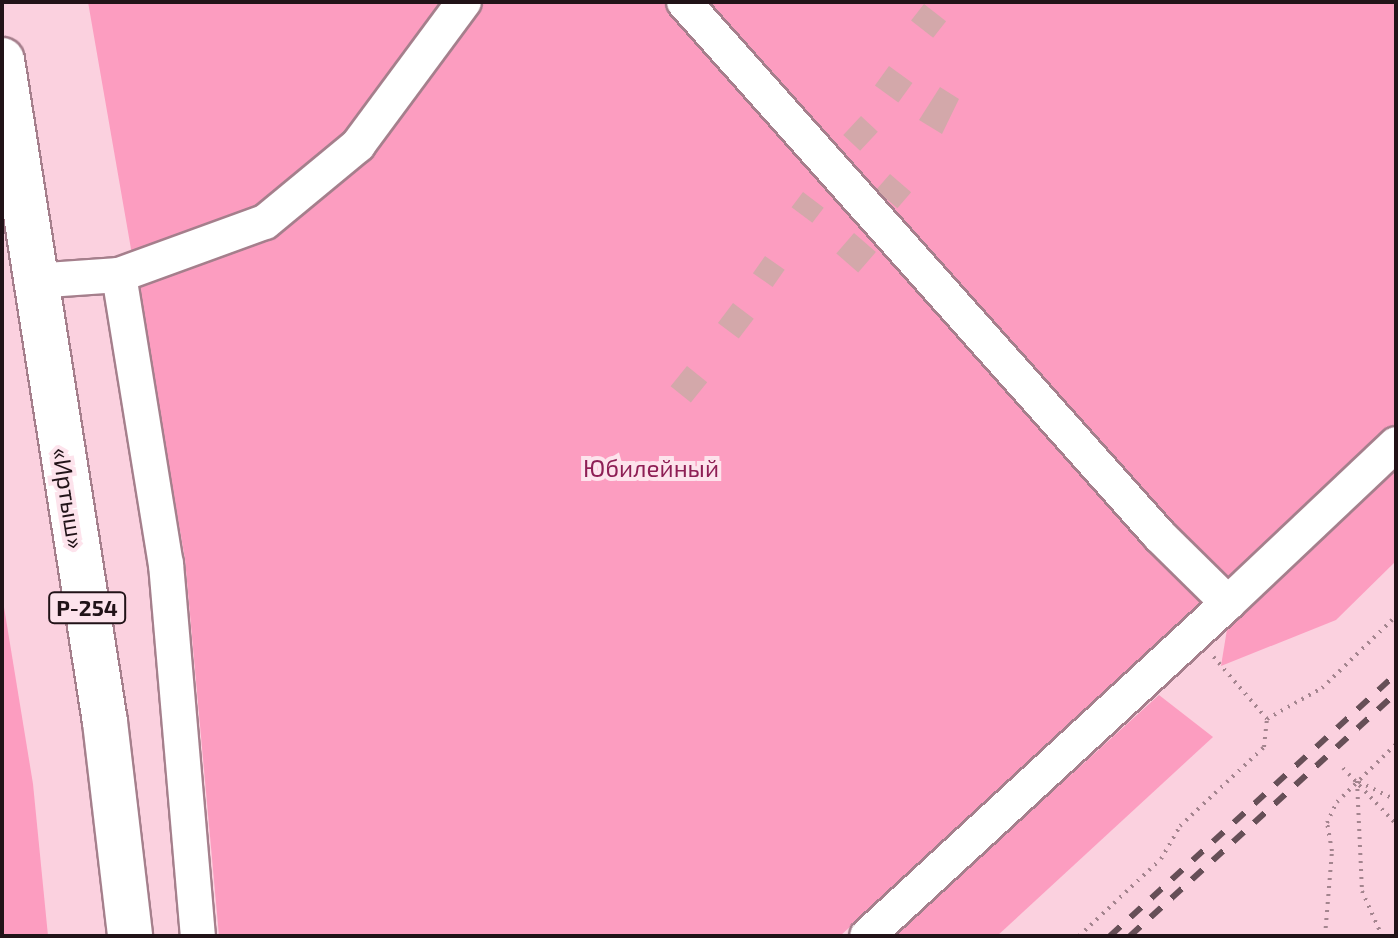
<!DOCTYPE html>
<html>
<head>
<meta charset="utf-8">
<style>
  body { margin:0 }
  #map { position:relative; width:1398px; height:938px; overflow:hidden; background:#fbd1df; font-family:"Exo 2",sans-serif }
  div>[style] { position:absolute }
  .green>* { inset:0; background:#fc9dc0 }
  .building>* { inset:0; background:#d3a8aa; transform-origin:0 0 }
  .path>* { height:4px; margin-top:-2px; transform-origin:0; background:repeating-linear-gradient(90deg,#a3848e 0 2px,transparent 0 8px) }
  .roads { filter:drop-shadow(2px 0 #a57f8c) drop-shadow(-2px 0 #a57f8c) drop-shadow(0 2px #a57f8c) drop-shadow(0 -2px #a57f8c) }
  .minor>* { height:34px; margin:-17px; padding:0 17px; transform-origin:17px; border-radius:17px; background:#fff }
  .major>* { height:44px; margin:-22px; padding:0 22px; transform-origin:22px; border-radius:22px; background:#fff }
  .rail>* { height:6px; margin-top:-3px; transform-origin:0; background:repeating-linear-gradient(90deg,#664f57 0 14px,transparent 0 28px) }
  span { translate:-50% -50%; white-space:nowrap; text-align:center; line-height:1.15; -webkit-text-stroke:8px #fde3ec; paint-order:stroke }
  .shield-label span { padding:2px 6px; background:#fde3ec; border:2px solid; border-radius:6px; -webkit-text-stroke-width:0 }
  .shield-label { font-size:22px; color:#211318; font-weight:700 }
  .park-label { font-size:24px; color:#8e1f55 }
  .street-label { font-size:24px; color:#211318 }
  .frame { position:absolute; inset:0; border:4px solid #211318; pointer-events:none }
</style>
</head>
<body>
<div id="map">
  <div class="green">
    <div style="clip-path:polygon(88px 2px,1396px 2px,1396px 423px,840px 936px,219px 936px,185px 559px)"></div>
    <div style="clip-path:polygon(1396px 444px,1396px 561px,1336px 620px,1221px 666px,1229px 617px)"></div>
    <div style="clip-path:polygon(2px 595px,33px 784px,48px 936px,2px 936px)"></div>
    <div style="clip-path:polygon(1159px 695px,1213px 737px,997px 936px,893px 936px)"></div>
  </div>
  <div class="building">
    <div style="left:924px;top:4px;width:28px;height:21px;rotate:38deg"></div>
    <div style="left:889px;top:66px;width:29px;height:24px;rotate:36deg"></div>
    <div style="clip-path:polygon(940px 87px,959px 99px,942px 134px,919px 120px)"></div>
    <div style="left:861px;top:116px;width:23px;height:26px;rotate:43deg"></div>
    <div style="left:890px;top:174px;width:28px;height:21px;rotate:41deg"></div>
    <div style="left:803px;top:192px;width:26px;height:19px;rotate:37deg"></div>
    <div style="left:854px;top:233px;width:29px;height:27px;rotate:41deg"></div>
    <div style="left:765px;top:256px;width:24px;height:21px;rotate:35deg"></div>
    <div style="left:733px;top:303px;width:26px;height:25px;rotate:37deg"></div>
    <div style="left:687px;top:366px;width:26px;height:26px;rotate:39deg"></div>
  </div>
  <div class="path">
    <div style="left:1267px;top:719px;width:63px;rotate:-29.4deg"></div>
    <div style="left:1322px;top:688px;width:103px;rotate:-44.2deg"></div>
    <div style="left:1343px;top:768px;width:77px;rotate:46.6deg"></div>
    <div style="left:1357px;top:781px;width:110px;rotate:87.4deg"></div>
    <div style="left:1362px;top:891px;width:49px;rotate:66deg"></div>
    <div style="left:1359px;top:782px;width:41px;rotate:25.9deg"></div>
    <div style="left:1079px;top:936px;width:112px;rotate:-43.2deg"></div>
    <div style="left:1161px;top:859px;width:38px;rotate:-60deg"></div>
    <div style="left:1180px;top:826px;width:115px;rotate:-43.2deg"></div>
    <div style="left:1264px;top:747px;width:28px;rotate:-84deg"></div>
    <div style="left:1267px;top:719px;width:86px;rotate:-130.7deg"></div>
    <div style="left:1325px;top:936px;width:85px;rotate:-85.3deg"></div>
    <div style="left:1332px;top:851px;width:28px;rotate:-100deg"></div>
    <div style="left:1327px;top:823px;width:23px;rotate:-65deg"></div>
    <div style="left:1337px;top:802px;width:83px;rotate:-44.5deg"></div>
  </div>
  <div class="roads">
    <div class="minor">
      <div style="left:684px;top:2px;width:715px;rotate:48.29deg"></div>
      <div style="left:1160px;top:536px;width:95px;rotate:44.6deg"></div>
      <div style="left:1228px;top:603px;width:491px;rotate:137.3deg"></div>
      <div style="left:119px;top:275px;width:155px;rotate:-20deg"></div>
      <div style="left:265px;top:222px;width:121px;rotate:-39.6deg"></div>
      <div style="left:358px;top:145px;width:178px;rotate:-53.5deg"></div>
      <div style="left:33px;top:281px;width:86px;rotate:-4deg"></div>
      <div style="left:119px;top:275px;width:293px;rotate:80.8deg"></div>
      <div style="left:166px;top:564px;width:373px;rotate:85.1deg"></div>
      <div style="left:1228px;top:603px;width:231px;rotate:-43.4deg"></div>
    </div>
    <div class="major">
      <div style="left:2px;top:60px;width:670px;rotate:81.16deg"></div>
      <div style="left:105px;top:722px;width:215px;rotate:83.3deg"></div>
    </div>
  </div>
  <div class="rail">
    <div style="left:1110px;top:936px;width:388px;rotate:-42.5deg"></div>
    <div style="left:1130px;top:936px;width:360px;rotate:-42.4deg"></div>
  </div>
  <div class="shield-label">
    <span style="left:87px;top:608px">Р-254</span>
  </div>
  <div class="park-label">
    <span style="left:651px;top:468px">Юбилейный</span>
  </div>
  <div class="street-label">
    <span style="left:69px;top:498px;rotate:81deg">«Иртыш»</span>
  </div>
  <div class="frame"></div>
</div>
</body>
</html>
